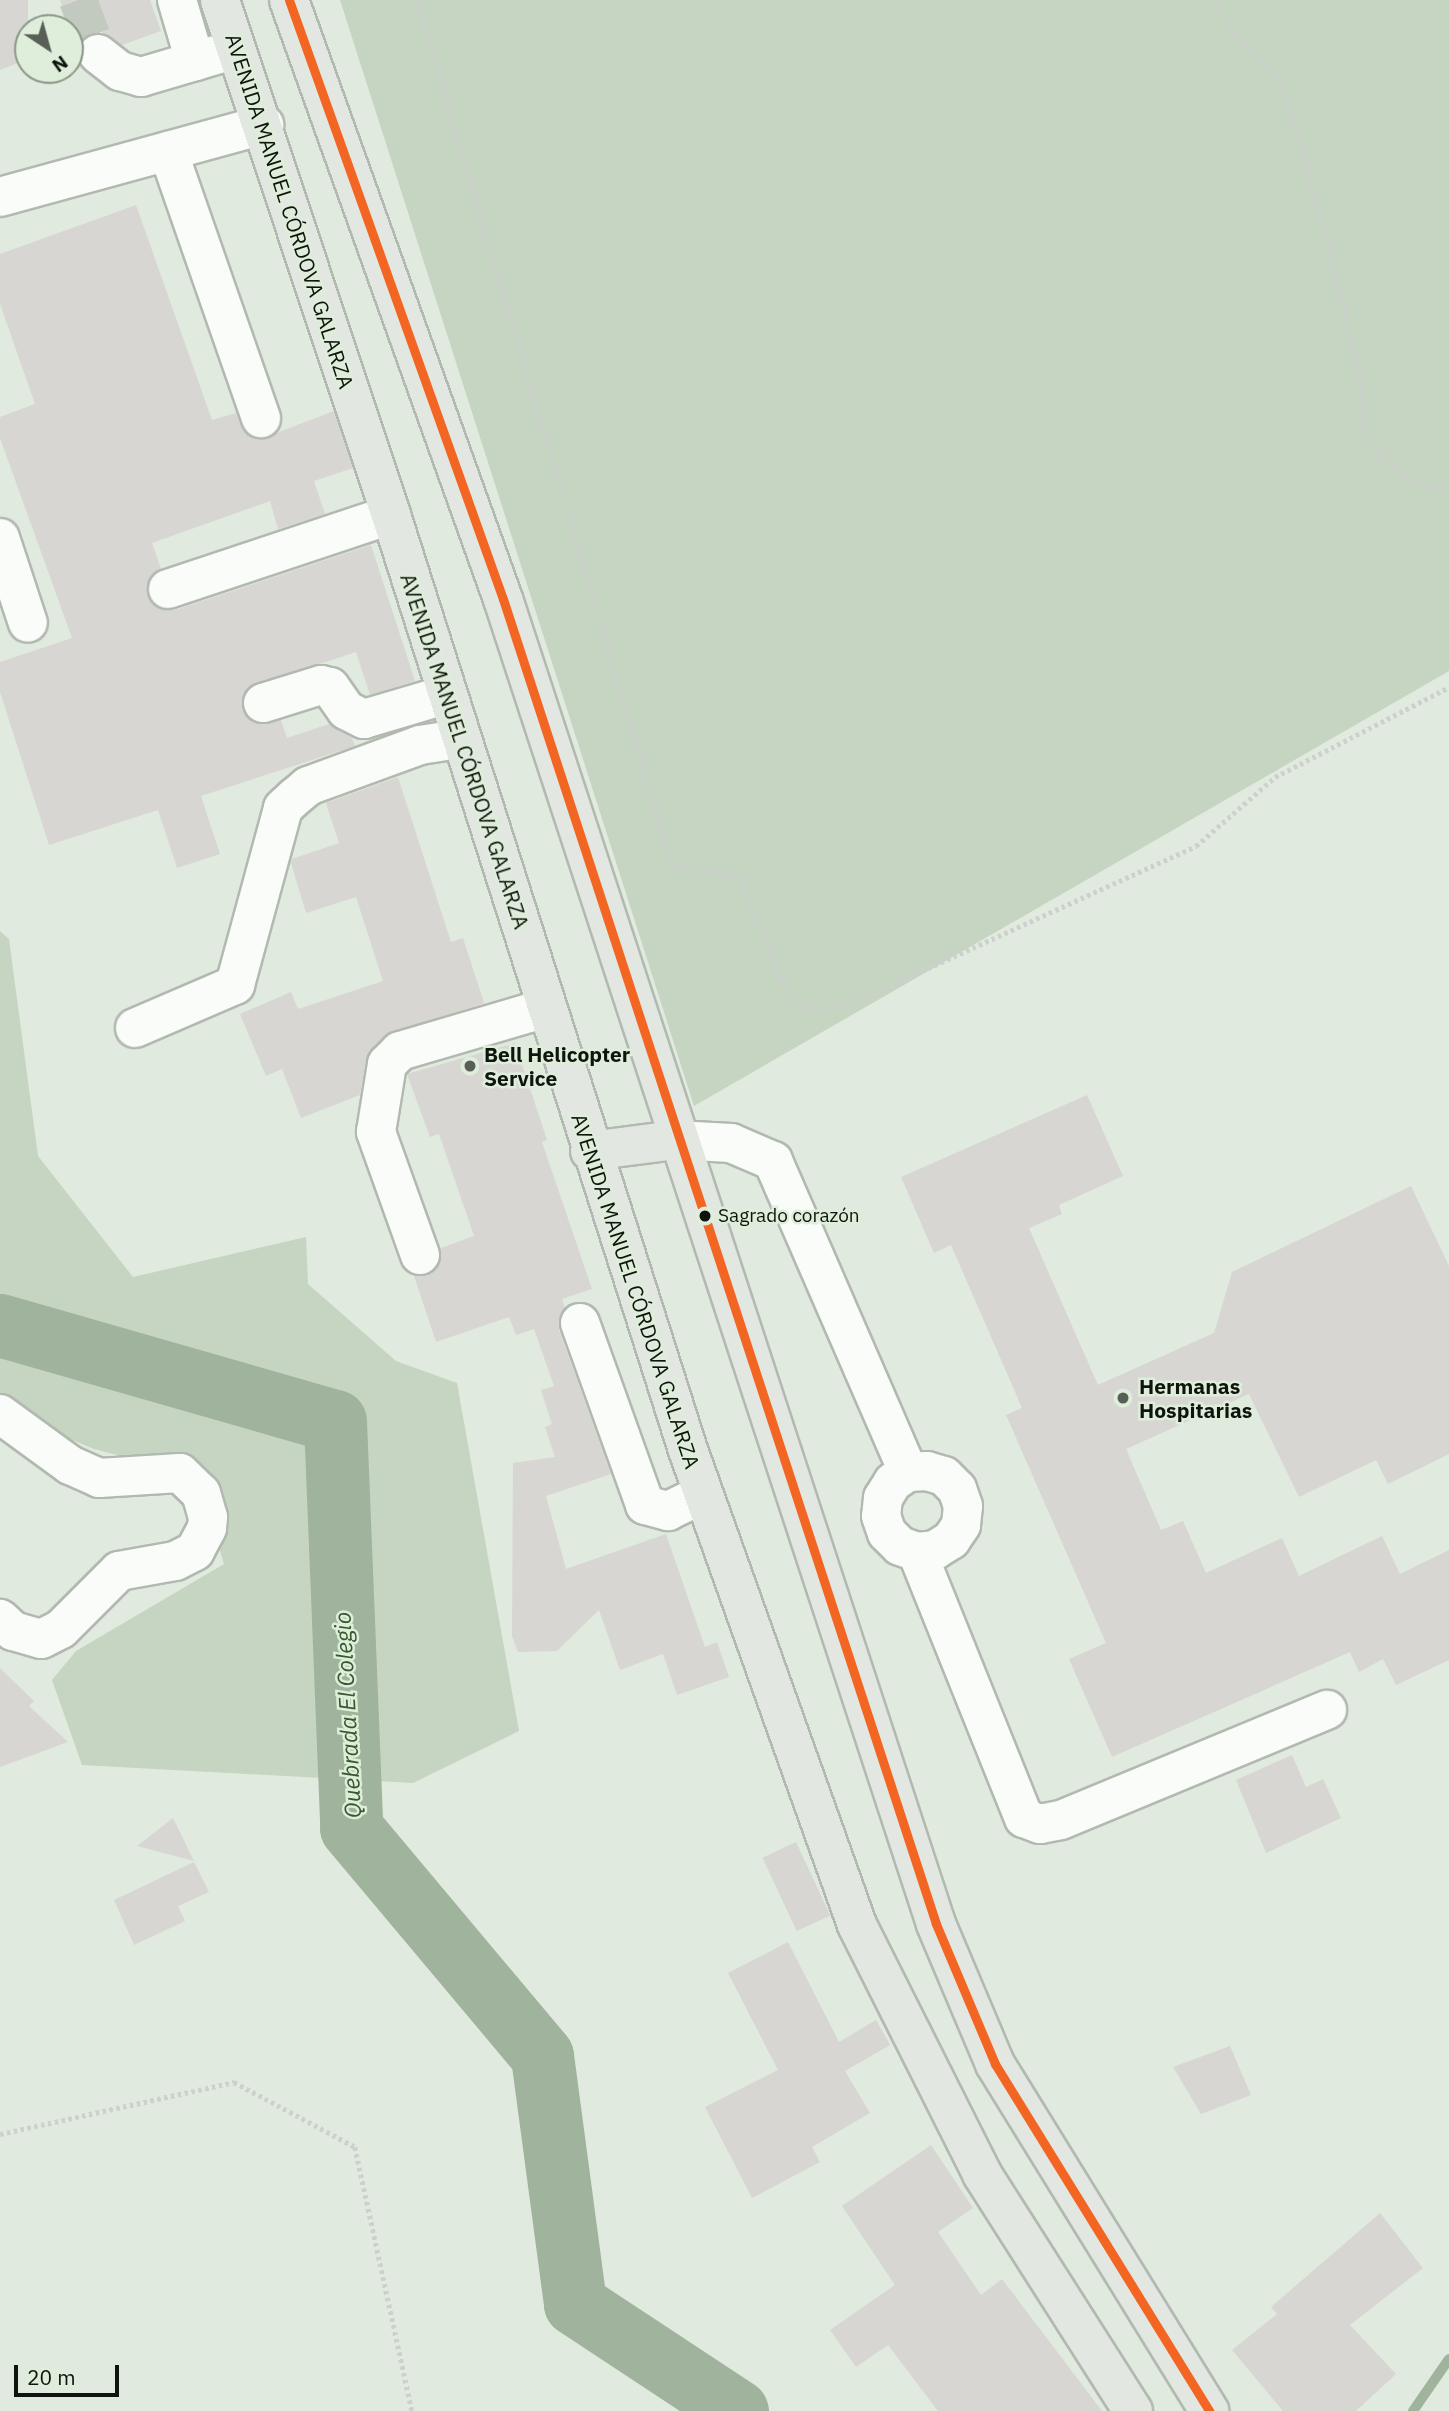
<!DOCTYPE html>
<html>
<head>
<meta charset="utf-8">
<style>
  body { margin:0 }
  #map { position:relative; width:1449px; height:2411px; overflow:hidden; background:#e1eade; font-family:"IBM Plex Sans",sans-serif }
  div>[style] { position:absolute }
  .green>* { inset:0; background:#c5d5c1 }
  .stream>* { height:10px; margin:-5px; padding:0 5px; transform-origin:5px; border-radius:5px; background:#a0b39c }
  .river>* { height:63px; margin:-31.5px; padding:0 31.5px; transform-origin:31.5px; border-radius:31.5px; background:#a0b39c }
  .building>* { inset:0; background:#d7d6d2; transform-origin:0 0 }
  .minor-tunnel>* { height:38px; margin-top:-19px; transform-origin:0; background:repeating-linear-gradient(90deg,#c2cabf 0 38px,transparent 0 57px) }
  .path>* { height:4.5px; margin-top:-2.25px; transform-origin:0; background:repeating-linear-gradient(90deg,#cdd0cd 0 3.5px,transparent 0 7px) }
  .roads { filter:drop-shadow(2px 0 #b2b9b0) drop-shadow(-2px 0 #b2b9b0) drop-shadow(0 2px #b2b9b0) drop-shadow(0 -2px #b2b9b0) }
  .minor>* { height:38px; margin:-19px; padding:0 19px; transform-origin:19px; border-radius:19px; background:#fafcfa }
  .major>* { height:38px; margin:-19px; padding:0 19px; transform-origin:19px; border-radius:19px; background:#e2e8e1 }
  .bus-1>* { height:9px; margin:-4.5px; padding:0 4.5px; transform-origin:4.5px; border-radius:4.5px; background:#f26522 }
  .dots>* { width:19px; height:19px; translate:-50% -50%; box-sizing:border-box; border:4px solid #deeeda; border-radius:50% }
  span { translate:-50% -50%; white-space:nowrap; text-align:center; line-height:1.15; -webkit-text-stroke:5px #deeeda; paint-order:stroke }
  .bus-label { font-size:19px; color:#0f140e }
  .left { translate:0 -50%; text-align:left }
  .street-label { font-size:21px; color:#0f140e }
  .poi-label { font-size:21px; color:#0f140e; font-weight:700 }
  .water-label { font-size:23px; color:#36582e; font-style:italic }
  .north { position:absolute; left:14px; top:14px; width:70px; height:70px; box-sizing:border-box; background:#deeeda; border:2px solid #8b9788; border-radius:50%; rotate:144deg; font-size:19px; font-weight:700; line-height:28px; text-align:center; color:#0f140e }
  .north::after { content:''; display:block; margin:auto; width:24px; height:32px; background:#585f57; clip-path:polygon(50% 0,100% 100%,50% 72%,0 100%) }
  .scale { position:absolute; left:14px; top:2365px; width:105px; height:32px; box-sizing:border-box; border:4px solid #0f140e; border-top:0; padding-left:9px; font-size:21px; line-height:24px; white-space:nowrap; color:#0f140e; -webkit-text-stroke:5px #deeeda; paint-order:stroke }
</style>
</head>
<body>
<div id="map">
  <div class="green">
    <div style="clip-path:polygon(340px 0,1449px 0,1449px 671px,694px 1106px)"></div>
    <div style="clip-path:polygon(0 931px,9px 939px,38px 1156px,133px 1277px,306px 1237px,308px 1284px,396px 1361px,457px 1383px,519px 1731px,413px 1783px,82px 1765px,52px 1680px,76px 1651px,224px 1564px,209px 1514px,155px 1465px,94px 1449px,0 1410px)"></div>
  </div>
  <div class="stream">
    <div style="left:1413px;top:2411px;width:63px;rotate:-55.3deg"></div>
  </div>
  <div class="river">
    <div style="left:0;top:1325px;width:348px;rotate:16deg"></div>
    <div style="left:335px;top:1421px;width:407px;rotate:87.7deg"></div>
    <div style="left:351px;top:1828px;width:297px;rotate:50deg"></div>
    <div style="left:542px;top:2056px;width:250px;rotate:82.4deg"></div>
    <div style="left:575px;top:2304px;width:194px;rotate:33.4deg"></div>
  </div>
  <div class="building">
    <div style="clip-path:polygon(0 0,28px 0,28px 59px,0 70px)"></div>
    <div style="clip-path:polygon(60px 0,150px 0,161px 31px,122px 45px,102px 32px,90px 34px,77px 48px)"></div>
    <div style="clip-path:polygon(136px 205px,212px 420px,236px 413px,246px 434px,258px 440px,334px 411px,353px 468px,314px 481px,325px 514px,278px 529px,270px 501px,152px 543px,161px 569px,147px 584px,148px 597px,163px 610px,175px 610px,371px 545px,415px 681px,370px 695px,356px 652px,247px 688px,242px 709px,249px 719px,259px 724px,281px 720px,287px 738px,329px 724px,352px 738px,355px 746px,201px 796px,220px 854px,177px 868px,158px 810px,49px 845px,0 692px,0 662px,72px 638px,0 438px,0 417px,35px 404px,0 304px,0 254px)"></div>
    <div style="clip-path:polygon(398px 777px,451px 942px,463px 938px,484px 1003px,385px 1035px,366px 1060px,360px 1095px,301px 1118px,282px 1069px,266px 1076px,240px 1014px,291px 992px,298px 1009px,383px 981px,356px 897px,306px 913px,291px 863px,292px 859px,339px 843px,326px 803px)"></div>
    <div style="clip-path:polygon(515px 1043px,547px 1140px,542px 1142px,592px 1289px,562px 1299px,565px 1308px,559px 1330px,611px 1474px,546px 1496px,566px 1569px,666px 1534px,705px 1647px,717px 1642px,729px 1677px,677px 1695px,663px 1654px,620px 1670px,599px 1610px,557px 1651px,518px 1652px,512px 1636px,513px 1463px,555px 1457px,545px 1427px,552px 1424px,541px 1390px,554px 1386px,534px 1329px,516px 1335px,509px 1317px,436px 1342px,414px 1276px,427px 1276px,436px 1270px,441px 1248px,474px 1236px,439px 1134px,430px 1137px,407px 1074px)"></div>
    <div style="clip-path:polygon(1087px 1095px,1123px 1176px,1059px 1205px,1062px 1214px,1029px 1228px,1098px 1385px,1214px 1333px,1232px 1272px,1411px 1186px,1449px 1266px,1449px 1454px,1388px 1484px,1376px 1460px,1299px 1497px,1249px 1394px,1126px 1449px,1161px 1530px,1183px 1521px,1206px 1573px,1282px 1538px,1299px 1576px,1382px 1536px,1400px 1574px,1449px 1550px,1449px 1660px,1396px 1685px,1383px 1659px,1359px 1672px,1350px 1652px,1112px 1757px,1069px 1659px,1106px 1643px,1006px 1415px,1022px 1408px,951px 1245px,934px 1253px,901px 1177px)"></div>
    <div style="clip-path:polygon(0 1668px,34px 1701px,29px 1706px,68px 1742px,0 1767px)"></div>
    <div style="clip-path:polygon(1292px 1755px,1306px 1787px,1323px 1779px,1341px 1818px,1266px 1853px,1236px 1780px)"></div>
    <div style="clip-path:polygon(173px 1818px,194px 1861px,137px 1846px)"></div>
    <div style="left:796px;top:1842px;width:81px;height:37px;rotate:65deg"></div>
    <div style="clip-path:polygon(194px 1862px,209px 1892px,178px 1906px,185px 1921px,134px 1945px,114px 1900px)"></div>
    <div style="clip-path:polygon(788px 1942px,839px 2042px,876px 2020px,890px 2045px,845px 2071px,870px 2113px,812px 2147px,820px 2162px,752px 2198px,705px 2107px,778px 2070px,728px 1973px)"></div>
    <div style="clip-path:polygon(1230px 2046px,1251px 2095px,1201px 2114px,1173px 2067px)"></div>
    <div style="clip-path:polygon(931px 2145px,973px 2208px,938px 2232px,981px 2295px,1002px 2279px,1102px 2411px,938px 2411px,888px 2345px,856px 2367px,830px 2330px,895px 2285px,842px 2206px)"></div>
    <div style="clip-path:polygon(1380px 2213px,1423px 2268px,1350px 2325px,1396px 2374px,1356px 2411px,1283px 2411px,1232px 2350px,1277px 2314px,1271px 2307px)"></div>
  </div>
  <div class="minor-tunnel">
    <div style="left:78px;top:0;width:58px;rotate:69.7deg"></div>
  </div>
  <div class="path">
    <div style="left:417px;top:0;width:881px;rotate:73.58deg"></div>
    <div style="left:666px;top:845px;width:22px;rotate:63deg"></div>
    <div style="left:676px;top:865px;width:66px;rotate:11.3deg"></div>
    <div style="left:741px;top:878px;width:126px;rotate:68.1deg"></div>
    <div style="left:788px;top:995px;width:26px;rotate:31deg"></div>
    <div style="left:810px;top:1008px;width:35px;rotate:-3deg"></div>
    <div style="left:845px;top:1006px;width:386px;rotate:-24.5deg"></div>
    <div style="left:1196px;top:846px;width:105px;rotate:-41.1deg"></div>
    <div style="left:1275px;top:777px;width:196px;rotate:-27.3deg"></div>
    <div style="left:1213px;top:0;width:53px;rotate:56.6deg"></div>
    <div style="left:1242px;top:44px;width:42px;rotate:40.2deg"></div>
    <div style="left:1274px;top:71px;width:43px;rotate:67deg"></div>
    <div style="left:1291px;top:111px;width:176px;rotate:74.5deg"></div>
    <div style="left:1338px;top:281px;width:103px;rotate:77deg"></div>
    <div style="left:1361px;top:381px;width:54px;rotate:84.7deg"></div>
    <div style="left:1366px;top:435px;width:25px;rotate:56deg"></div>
    <div style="left:1380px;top:456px;width:23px;rotate:41deg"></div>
    <div style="left:1397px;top:471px;width:23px;rotate:31deg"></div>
    <div style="left:1417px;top:483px;width:33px;rotate:12deg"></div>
    <div style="left:0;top:2134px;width:240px;rotate:-12.5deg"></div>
    <div style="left:234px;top:2082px;width:137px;rotate:28.2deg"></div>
    <div style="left:355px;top:2147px;width:270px;rotate:77.8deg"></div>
  </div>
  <div class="roads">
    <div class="minor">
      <div style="left:177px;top:0;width:64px;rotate:73.6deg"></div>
      <div style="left:98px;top:54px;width:28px;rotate:38deg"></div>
      <div style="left:120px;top:71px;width:22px;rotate:16deg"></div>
      <div style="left:141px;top:77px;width:99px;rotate:-16.4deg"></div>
      <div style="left:168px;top:151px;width:283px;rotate:70.8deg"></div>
      <div style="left:0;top:197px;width:274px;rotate:-15.3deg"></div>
      <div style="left:0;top:538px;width:89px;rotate:71.8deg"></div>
      <div style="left:168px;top:589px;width:235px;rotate:-18.4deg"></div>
      <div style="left:263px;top:703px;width:61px;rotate:-17.2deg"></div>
      <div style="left:321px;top:685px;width:9px;rotate:13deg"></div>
      <div style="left:330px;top:687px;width:28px;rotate:55deg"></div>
      <div style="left:346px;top:710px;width:20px;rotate:27deg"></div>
      <div style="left:364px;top:719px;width:84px;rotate:-16.5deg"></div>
      <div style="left:135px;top:1028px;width:109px;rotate:-23.3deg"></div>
      <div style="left:235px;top:985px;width:183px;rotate:-74.8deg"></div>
      <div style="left:283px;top:808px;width:16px;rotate:-43deg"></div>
      <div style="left:295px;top:797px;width:17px;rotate:-40deg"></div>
      <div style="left:308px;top:786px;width:119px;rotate:-20.1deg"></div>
      <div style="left:420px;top:745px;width:39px;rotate:-9deg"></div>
      <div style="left:676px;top:1140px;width:55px;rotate:3.1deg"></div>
      <div style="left:731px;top:1143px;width:46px;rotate:23.2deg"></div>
      <div style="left:773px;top:1161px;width:339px;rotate:66.5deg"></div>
      <div style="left:420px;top:1255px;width:131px;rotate:-109.7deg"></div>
      <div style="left:376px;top:1132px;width:69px;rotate:-80.8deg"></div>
      <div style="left:387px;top:1064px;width:18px;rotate:-45deg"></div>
      <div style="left:400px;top:1051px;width:152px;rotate:-16.4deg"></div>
      <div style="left:580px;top:1323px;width:193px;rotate:70.3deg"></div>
      <div style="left:645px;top:1505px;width:24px;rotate:15deg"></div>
      <div style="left:668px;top:1511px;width:39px;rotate:-26deg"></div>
      <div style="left:0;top:1414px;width:87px;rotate:36.1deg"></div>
      <div style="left:70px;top:1465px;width:32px;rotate:24deg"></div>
      <div style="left:99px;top:1478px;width:81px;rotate:-3.5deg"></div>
      <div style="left:180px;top:1473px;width:29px;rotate:44deg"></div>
      <div style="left:201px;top:1493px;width:25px;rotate:74deg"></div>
      <div style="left:208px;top:1517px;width:11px;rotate:95deg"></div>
      <div style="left:207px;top:1528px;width:26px;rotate:118deg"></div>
      <div style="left:195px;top:1551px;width:22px;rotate:153deg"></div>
      <div style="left:175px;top:1561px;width:57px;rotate:169.9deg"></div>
      <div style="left:119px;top:1571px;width:82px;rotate:135deg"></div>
      <div style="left:61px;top:1629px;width:22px;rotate:153deg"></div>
      <div style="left:41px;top:1639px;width:29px;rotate:-164deg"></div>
      <div style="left:13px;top:1631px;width:18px;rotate:-137deg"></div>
      <div style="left:917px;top:1552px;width:18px;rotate:-6deg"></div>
      <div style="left:935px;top:1550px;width:19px;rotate:-32deg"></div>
      <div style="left:951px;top:1540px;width:18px;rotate:-56deg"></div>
      <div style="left:961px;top:1525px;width:19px;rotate:-84deg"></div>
      <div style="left:963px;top:1506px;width:18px;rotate:-109deg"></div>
      <div style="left:957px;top:1489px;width:18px;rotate:-135deg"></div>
      <div style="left:944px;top:1476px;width:18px;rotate:-164deg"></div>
      <div style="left:927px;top:1471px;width:19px;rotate:177deg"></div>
      <div style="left:908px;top:1472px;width:18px;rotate:146deg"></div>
      <div style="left:893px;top:1482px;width:19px;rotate:122deg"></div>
      <div style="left:883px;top:1498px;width:18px;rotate:96deg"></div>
      <div style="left:881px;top:1516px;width:18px;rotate:71deg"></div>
      <div style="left:887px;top:1533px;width:18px;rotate:45deg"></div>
      <div style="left:900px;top:1546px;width:18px;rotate:19deg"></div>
      <div style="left:917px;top:1552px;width:287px;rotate:68.1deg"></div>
      <div style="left:1024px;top:1818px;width:17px;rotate:21deg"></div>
      <div style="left:1040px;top:1824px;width:21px;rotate:-11deg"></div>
      <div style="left:1061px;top:1820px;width:288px;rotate:-22.5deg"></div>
    </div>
    <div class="major">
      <div style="left:220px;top:0;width:543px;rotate:71.63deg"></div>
      <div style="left:391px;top:515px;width:981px;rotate:72.38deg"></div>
      <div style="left:688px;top:1450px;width:504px;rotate:70.41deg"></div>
      <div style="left:857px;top:1925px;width:279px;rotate:63.3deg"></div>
      <div style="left:982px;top:2174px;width:281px;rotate:57.5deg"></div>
      <div style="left:289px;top:0;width:636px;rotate:70.34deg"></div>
      <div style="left:503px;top:599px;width:1394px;rotate:71.9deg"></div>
      <div style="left:936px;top:1924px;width:152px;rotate:67.1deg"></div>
      <div style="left:995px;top:2064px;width:408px;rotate:58.3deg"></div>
      <div style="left:590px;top:1151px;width:87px;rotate:-7.3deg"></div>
    </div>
  </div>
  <div class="bus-1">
    <div style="left:289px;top:0;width:636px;rotate:70.34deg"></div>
    <div style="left:503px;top:599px;width:1394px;rotate:71.9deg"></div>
    <div style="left:936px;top:1924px;width:152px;rotate:67.1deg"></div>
    <div style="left:995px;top:2064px;width:408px;rotate:58.3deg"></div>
  </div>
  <div class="dots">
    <div style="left:470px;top:1066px;background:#585f57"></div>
    <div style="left:705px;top:1216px;background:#0f140e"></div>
    <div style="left:1123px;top:1398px;background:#585f57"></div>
  </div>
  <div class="bus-label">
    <span class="left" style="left:718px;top:1216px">Sagrado corazón</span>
  </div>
  <div class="street-label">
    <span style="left:290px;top:211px;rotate:72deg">AVENIDA MANUEL CÓRDOVA GALARZA</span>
    <span style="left:465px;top:751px;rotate:72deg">AVENIDA MANUEL CÓRDOVA GALARZA</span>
    <span style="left:636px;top:1291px;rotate:72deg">AVENIDA MANUEL CÓRDOVA GALARZA</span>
  </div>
  <div class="poi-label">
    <span class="left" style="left:484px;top:1066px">Bell Helicopter<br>Service</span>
    <span class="left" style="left:1139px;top:1398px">Hermanas<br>Hospitarias</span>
  </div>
  <div class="water-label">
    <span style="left:347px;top:1715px;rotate:-93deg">Quebrada El Colegio</span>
  </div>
  <div class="north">N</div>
  <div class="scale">20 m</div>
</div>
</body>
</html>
